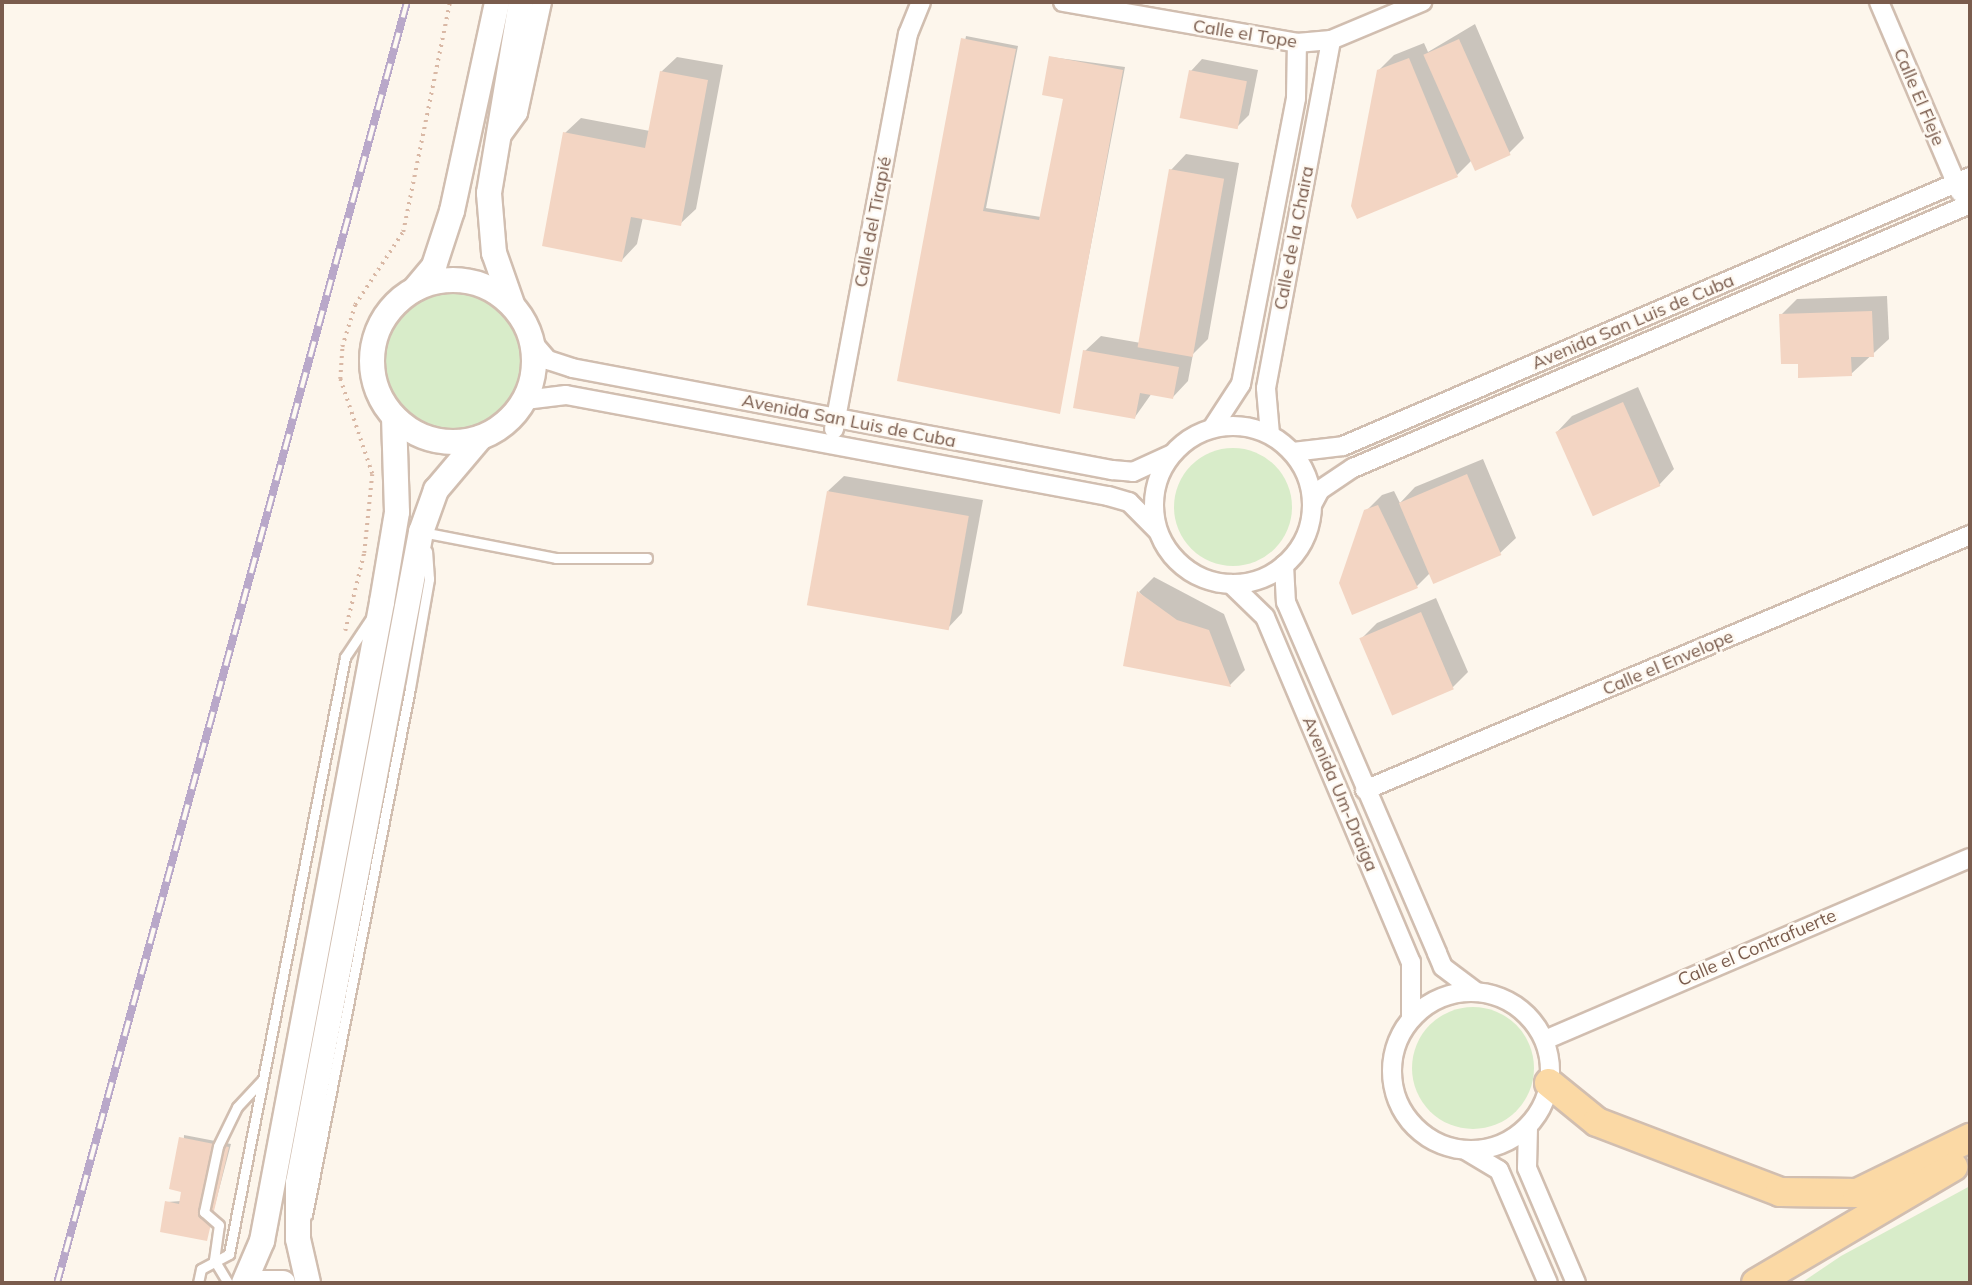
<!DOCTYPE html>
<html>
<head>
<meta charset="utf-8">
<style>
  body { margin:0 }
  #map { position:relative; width:1972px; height:1285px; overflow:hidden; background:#fdf6ec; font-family:Mulish,sans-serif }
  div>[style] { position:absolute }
  .green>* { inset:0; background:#d8ecc9 }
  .round { border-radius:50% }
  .shadow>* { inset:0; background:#0003 }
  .building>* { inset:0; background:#f3d5c3; transform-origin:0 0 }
  .path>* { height:3.5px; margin-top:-1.75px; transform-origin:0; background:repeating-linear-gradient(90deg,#d9b8a5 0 2px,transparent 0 7px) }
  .roads { filter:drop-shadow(2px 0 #d1beb0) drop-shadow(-2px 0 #d1beb0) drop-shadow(0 2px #d1beb0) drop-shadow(0 -2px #d1beb0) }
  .lane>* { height:9px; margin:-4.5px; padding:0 4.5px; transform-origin:4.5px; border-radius:4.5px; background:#fff }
  .street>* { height:18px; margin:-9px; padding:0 9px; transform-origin:9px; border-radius:9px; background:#fff }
  .street>.ring { margin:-9px; padding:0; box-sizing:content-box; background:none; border:18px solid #fff; border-radius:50% }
  .secondary>* { height:24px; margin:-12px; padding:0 12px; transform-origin:12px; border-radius:12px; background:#fff }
  .secondary>.ring { margin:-12px; padding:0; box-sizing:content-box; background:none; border:24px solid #fff; border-radius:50% }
  .primary>* { height:28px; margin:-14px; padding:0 14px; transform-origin:14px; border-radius:14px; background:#fbd9a5 }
  .rail>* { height:8px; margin-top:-4px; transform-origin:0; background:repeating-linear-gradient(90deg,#fffaf3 0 16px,#b9a8c9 0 32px); box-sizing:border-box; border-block:2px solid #b9a8c9 }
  span { translate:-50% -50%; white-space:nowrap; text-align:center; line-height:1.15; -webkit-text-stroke:5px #fffaf3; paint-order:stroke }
  .street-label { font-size:18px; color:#7a5c4d }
  .frame { position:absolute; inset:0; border:4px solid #7a5c4d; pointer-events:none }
</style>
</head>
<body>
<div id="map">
  <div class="green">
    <div class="round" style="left:383px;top:291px;width:138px;height:138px"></div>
    <div class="round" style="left:1174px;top:448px;width:118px;height:118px"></div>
    <div class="round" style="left:1412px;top:1007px;width:122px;height:122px"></div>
    <div style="clip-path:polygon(1970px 1186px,1970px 1281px,1801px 1283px,1841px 1256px)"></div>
  </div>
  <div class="shadow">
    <div style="clip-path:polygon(1475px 24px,1524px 138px,1509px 153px,1471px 161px,1457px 175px,1378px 71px,1394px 55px,1424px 43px,1428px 52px)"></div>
    <div style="clip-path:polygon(966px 36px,1018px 46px,986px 208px,1041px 217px,1065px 98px,1051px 57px,1125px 67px,1059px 412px,899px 380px)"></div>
    <div style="clip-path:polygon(677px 57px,723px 65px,696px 209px,680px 224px,643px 217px,637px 244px,622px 260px,565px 133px,581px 118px,650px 131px,661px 72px)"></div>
    <div style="clip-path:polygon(1202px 59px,1258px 70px,1249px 115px,1237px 127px,1191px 71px)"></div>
    <div style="clip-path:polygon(1186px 154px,1239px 163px,1208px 339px,1193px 354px,1188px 381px,1173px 397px,1152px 393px,1135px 417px,1085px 351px,1101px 336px,1141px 343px,1171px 170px)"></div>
    <div style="clip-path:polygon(1887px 296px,1889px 339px,1851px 374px,1800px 362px,1781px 315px,1797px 299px)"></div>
    <div style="clip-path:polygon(1638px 387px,1674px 469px,1659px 485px,1557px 432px,1572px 416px)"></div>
    <div style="clip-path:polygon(1483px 459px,1516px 538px,1500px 553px,1429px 574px,1417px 586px,1353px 613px,1366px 511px,1382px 495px,1394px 491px,1400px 503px,1415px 487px)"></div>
    <div style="clip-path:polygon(844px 476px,983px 500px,962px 613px,947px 629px,828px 491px)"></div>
    <div style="clip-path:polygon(1154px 577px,1224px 614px,1245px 670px,1230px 685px,1139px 592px)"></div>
    <div style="clip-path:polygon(1436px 598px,1468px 672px,1452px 688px,1361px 639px,1377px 623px)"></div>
    <div style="clip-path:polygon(184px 1135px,231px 1144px,206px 1239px,167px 1202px,181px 1201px)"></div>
  </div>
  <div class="building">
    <div style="clip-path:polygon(961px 38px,1016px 49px,983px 211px,1039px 220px,1063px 99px,1042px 95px,1049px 56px,1123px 70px,1060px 414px,897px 381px)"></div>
    <div style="left:1459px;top:39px;width:127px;height:39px;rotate:66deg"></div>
    <div style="clip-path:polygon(1409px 58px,1458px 177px,1357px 219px,1351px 206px,1377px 70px)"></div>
    <div style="left:1189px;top:70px;width:59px;height:49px;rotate:11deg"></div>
    <div style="clip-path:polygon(660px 71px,708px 80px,681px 226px,631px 217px,622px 262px,542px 246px,563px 132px,645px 148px)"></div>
    <div style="left:1169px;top:169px;width:56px;height:181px;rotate:10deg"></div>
    <div style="clip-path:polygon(1872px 311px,1874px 357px,1851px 357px,1852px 376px,1798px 378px,1798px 364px,1781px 364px,1779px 314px)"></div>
    <div style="clip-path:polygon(1083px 350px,1179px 367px,1173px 399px,1140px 393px,1135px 419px,1073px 408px)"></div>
    <div style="left:1623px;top:402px;width:92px;height:74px;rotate:66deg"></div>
    <div style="left:1467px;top:474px;width:88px;height:74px;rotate:67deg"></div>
    <div style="left:827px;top:491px;width:144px;height:116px;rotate:10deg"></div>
    <div style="clip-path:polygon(1378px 505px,1418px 588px,1352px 615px,1339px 583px,1364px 510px)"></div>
    <div style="clip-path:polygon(1137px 591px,1177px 620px,1209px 630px,1231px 687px,1123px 666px)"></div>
    <div style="left:1421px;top:612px;width:84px;height:67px;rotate:67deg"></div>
    <div style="clip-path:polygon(179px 1137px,229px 1147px,207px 1241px,160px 1232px,165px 1201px,179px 1204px,181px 1192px,169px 1189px)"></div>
  </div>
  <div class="path">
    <div style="left:345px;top:631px;width:80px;rotate:-76.3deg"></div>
    <div style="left:364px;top:553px;width:79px;rotate:-84.2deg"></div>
    <div style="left:372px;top:474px;width:100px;rotate:-108.6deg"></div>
    <div style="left:340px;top:379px;width:32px;rotate:-86deg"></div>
    <div style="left:342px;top:347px;width:44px;rotate:-72.8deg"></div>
    <div style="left:355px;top:305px;width:87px;rotate:-56.7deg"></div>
    <div style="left:403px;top:232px;width:235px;rotate:-78.5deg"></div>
  </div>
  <div class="roads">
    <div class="lane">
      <div style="left:422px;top:532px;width:136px;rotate:11deg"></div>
      <div style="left:556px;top:558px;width:91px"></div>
      <div style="left:307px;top:1215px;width:537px;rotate:-78.94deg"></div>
      <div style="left:410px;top:688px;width:111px;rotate:-80.1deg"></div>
      <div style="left:429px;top:579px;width:28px;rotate:-94deg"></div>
      <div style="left:198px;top:1283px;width:14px;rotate:-78deg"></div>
      <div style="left:201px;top:1269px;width:32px;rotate:-28deg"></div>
      <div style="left:229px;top:1254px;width:608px;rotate:-79deg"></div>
      <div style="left:345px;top:657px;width:47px;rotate:-56.3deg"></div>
      <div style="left:228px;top:1283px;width:27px;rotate:-121deg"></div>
      <div style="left:214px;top:1260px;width:35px;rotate:-82deg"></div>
      <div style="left:219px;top:1225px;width:20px;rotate:-139deg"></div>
      <div style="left:204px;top:1212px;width:67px;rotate:-78deg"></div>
      <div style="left:218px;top:1146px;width:43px;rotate:-64deg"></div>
      <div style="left:237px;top:1107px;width:38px;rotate:-47deg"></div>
    </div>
    <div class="street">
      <div style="left:1063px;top:2px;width:238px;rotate:9.9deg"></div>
      <div style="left:1297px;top:43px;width:34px;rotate:-5deg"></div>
      <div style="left:1331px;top:40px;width:99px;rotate:-22.7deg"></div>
      <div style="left:1879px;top:2px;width:207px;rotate:66.9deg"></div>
      <div style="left:497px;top:142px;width:36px;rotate:-54deg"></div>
      <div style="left:518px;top:113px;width:114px;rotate:-77.8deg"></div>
      <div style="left:533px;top:343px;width:23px;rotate:49deg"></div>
      <div style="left:548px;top:360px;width:25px;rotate:18deg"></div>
      <div style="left:572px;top:368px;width:550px;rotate:10.7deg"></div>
      <div style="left:1112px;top:470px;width:21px;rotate:5deg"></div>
      <div style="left:1133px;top:472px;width:41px;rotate:-24.7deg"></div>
      <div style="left:525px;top:400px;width:41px;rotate:-7deg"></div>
      <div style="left:566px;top:395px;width:551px;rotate:10.56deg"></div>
      <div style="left:1108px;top:496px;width:22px;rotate:16deg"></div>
      <div style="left:1129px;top:502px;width:40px;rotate:45deg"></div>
      <div class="ring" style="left:1154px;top:426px;width:140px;height:140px"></div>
      <div style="left:1213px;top:427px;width:51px;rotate:-56.9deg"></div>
      <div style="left:1241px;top:384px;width:291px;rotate:-79.1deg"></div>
      <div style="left:1296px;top:98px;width:55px;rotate:-89deg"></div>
      <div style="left:834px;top:429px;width:402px;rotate:-79.4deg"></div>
      <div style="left:908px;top:34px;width:35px;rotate:-68deg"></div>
      <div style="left:1270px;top:434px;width:46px;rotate:-95deg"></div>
      <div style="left:1266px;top:388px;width:354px;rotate:-79.4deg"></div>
      <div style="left:1293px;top:452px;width:50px;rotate:-6.8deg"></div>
      <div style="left:1343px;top:446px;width:682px;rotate:-23.22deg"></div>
      <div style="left:1313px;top:503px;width:15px;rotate:-62deg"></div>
      <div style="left:1320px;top:490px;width:40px;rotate:-34deg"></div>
      <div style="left:1353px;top:468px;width:671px;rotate:-23.16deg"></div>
      <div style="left:1284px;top:565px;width:37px;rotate:87deg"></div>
      <div style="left:1286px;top:602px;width:382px;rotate:66.7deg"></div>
      <div style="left:1437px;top:953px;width:15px;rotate:67deg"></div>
      <div style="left:1443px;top:967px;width:40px;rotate:37deg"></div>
      <div style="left:1231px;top:584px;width:47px;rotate:44.1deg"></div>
      <div style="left:1265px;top:617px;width:375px;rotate:67.1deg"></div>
      <div style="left:1411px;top:962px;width:56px;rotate:90deg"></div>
      <div style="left:1365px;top:790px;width:657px;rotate:-22.85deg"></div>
      <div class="ring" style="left:1392px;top:992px;width:140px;height:140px"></div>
      <div style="left:1545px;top:1040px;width:462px;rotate:-23.2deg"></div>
      <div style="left:1528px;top:1127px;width:41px;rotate:91.4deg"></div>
      <div style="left:1527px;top:1168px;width:125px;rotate:66.9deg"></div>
      <div style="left:1467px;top:1151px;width:37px;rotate:31deg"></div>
      <div style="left:1499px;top:1170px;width:123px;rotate:66.6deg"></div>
    </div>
    <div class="secondary">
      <div class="ring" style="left:372px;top:280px;width:138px;height:138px"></div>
      <div style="left:415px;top:289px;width:30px;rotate:-50deg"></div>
      <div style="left:434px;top:266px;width:58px;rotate:-71.9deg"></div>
      <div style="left:452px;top:211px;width:214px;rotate:-77.8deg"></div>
      <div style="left:512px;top:304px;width:54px;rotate:-109.4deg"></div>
      <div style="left:494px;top:253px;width:60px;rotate:-94.8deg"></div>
      <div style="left:489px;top:193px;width:194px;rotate:-80.5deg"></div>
      <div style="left:244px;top:1283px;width:46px;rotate:-66.8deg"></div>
      <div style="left:262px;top:1241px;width:650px;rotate:-79.36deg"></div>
      <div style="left:382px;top:602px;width:91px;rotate:-80.5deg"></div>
      <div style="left:397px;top:512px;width:94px;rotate:-91.8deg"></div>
      <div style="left:254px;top:1283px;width:29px"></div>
      <div style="left:308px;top:1283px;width:45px;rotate:-102.8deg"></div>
      <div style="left:298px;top:1239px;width:56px;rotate:-90deg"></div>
      <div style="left:298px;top:1183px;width:663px;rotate:-79.3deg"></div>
      <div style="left:421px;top:532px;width:45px;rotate:-70.3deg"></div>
      <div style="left:436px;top:490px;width:68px;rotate:-49.8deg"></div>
    </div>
    <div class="primary">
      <div style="left:1549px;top:1083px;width:62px;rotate:39.1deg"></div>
      <div style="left:1597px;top:1122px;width:196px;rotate:20.9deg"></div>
      <div style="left:1780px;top:1192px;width:77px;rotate:0.7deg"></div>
      <div style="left:1857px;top:1193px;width:126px;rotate:-26deg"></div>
      <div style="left:1756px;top:1283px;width:229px;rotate:-30.5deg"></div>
    </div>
  </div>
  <div class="rail">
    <div style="left:57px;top:1283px;width:1328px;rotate:-74.72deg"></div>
  </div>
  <div class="street-label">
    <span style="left:1245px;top:34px;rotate:9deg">Calle el Tope</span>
    <span style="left:1919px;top:97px;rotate:67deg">Calle El Fleje</span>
    <span style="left:873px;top:222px;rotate:-79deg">Calle del Tirapié</span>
    <span style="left:1294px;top:238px;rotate:-79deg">Calle de la Chaira</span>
    <span style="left:1633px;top:322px;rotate:-23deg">Avenida San Luis de Cuba</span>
    <span style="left:849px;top:421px;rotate:11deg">Avenida San Luis de Cuba</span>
    <span style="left:1668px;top:663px;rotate:-23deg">Calle el Envelope</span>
    <span style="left:1340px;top:794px;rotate:67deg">Avenida Um-Draiga</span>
    <span style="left:1757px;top:948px;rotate:-23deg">Calle el Contrafuerte</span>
  </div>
  <div class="frame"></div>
</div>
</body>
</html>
